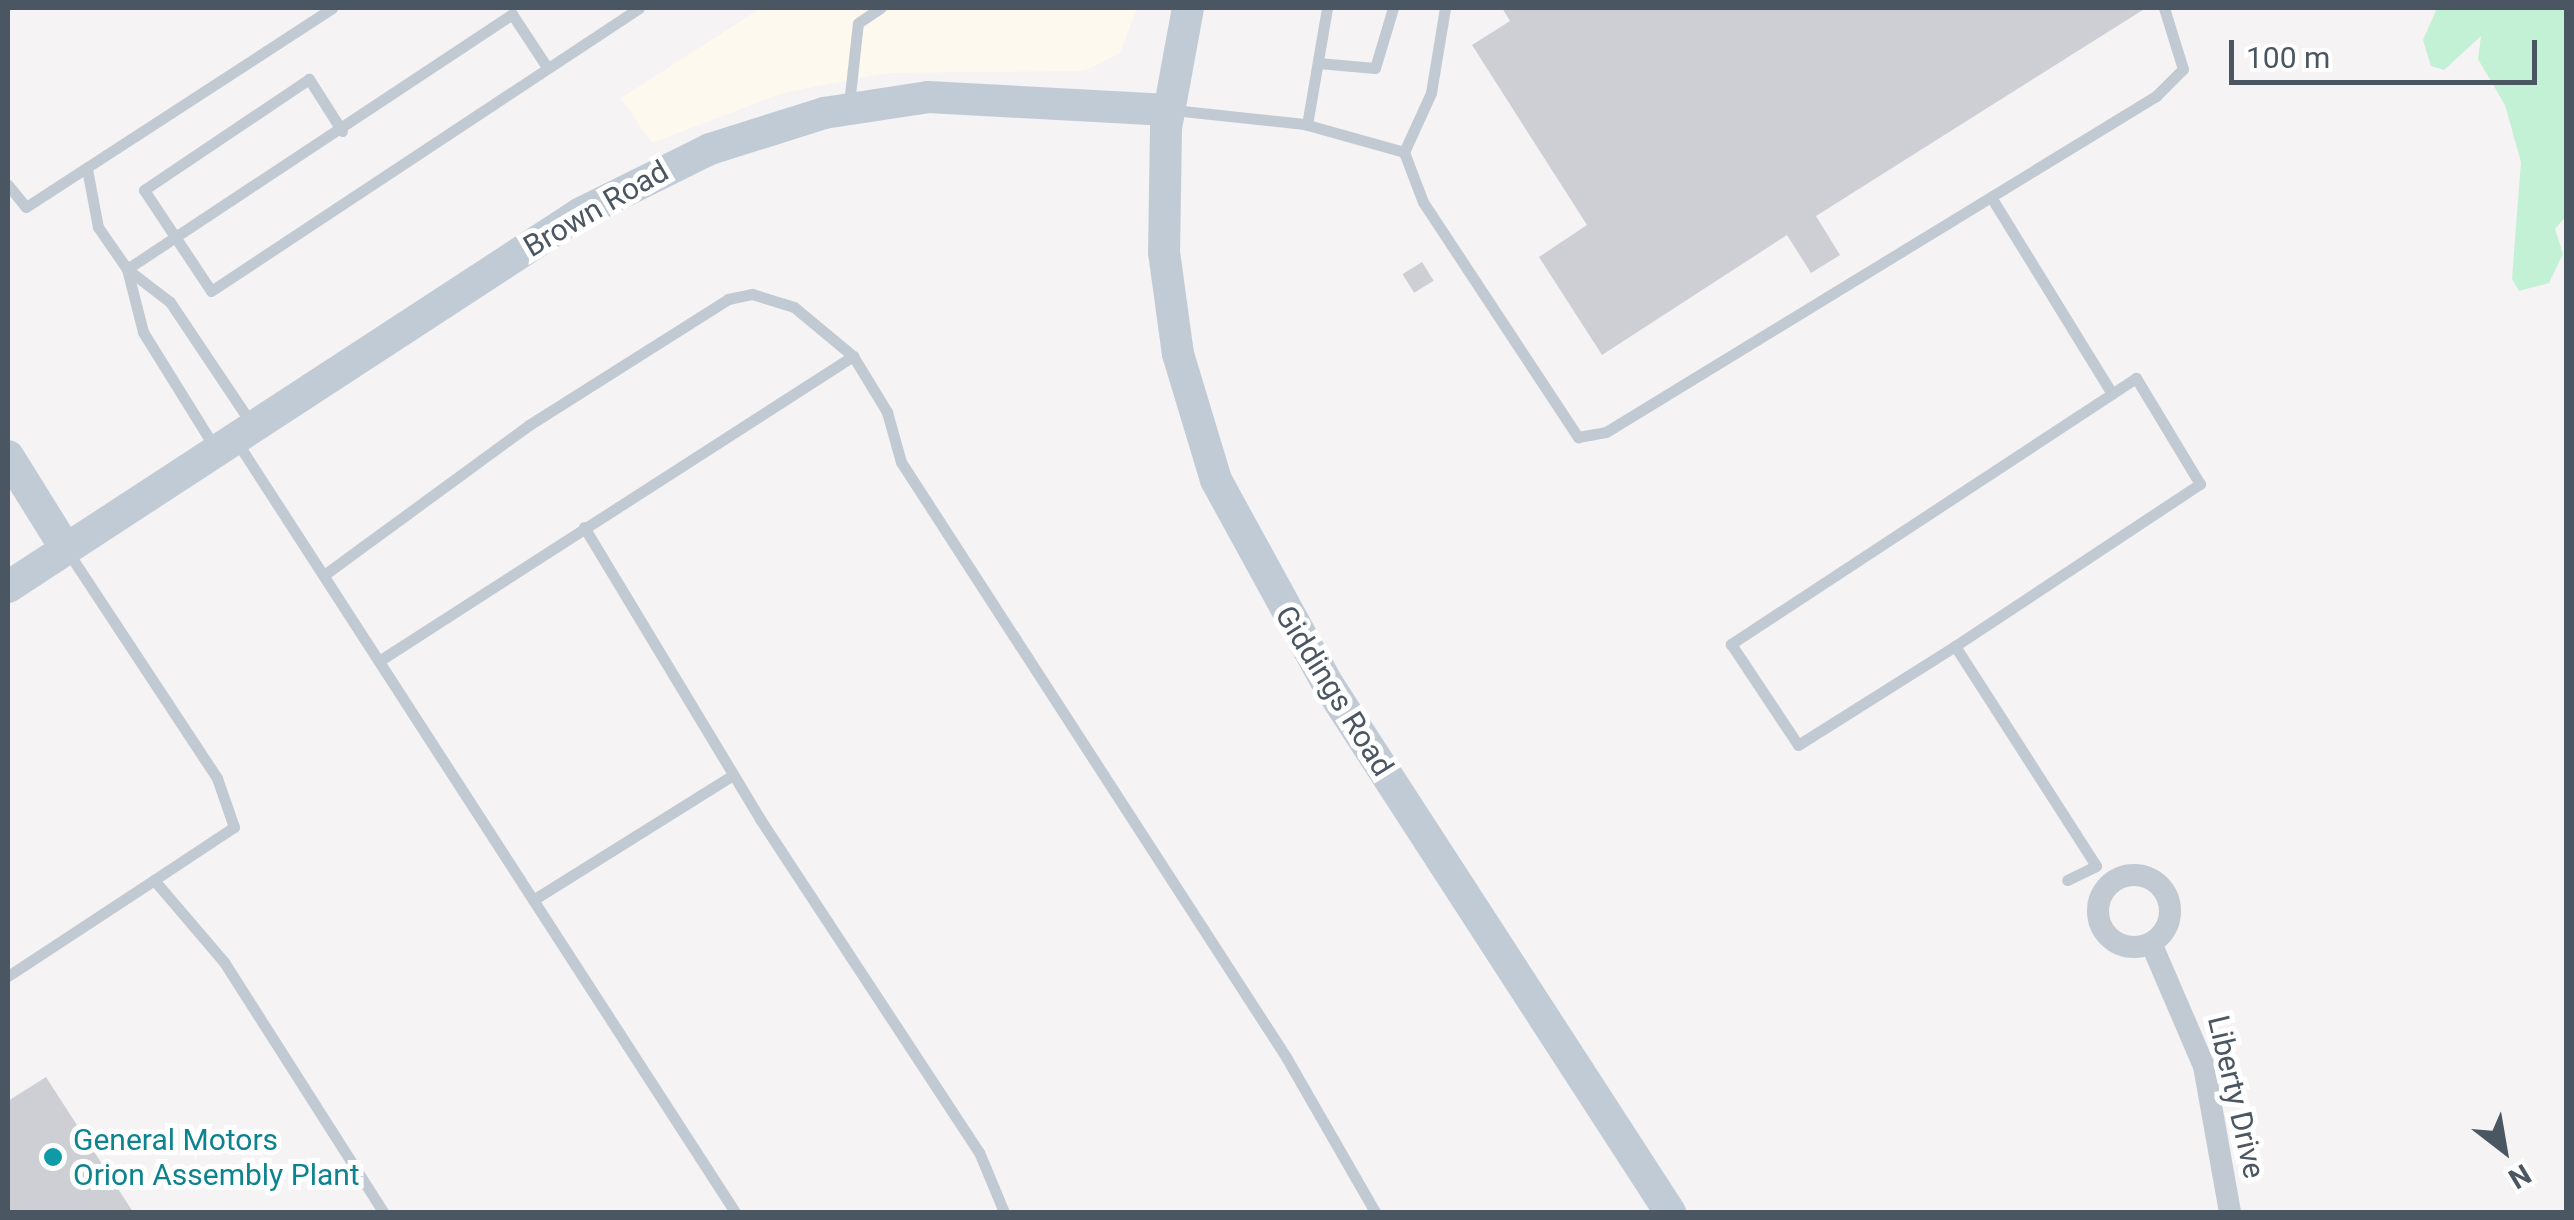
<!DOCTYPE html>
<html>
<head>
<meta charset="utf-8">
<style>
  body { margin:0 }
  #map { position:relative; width:2574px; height:1220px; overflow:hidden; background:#f5f3f3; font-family:Roboto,sans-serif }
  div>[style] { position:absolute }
  .commercial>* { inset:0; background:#fdf9ef }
  .green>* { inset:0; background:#c3f1d5 }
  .building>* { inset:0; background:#cdcfd5; transform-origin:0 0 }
  .lane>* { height:11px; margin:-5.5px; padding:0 5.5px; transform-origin:5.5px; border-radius:5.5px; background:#c1cad2 }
  .street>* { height:22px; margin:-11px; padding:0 11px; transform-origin:11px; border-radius:11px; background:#c1cad2 }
  .street>.ring { margin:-11px; padding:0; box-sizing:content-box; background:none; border:22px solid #c1cad2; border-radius:50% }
  .secondary>* { height:32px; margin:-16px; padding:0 16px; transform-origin:16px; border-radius:16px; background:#c1cbd6 }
  .dots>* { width:28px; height:28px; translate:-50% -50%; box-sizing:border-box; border:5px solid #fff; border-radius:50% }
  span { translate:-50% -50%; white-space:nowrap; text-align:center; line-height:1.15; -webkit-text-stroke:10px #fff; paint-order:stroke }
  .street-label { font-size:30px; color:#4a5661 }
  .culture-label { font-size:30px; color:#0d838f }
  .left { translate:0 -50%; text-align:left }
  .frame { position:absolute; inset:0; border:10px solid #4a5661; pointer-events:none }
  .north { position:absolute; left:2454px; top:1100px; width:100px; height:100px; -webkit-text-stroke:8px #fff; paint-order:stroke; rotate:149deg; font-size:28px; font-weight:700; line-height:40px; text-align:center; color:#4a5661 }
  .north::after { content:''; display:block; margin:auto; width:35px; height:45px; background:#4a5661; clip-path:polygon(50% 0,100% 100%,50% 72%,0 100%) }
  .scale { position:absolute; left:2229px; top:40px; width:308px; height:45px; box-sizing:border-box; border:5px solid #4a5661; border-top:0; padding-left:12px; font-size:30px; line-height:35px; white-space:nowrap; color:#4a5661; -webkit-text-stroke:8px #fff; paint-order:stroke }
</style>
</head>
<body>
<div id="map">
  <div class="commercial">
    <div style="clip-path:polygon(761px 8px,1137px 8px,1120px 53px,1085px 71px,886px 73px,783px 93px,652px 143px,621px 98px)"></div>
  </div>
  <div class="green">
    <div style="clip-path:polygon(2437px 8px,2566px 8px,2566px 216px,2555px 229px,2563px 254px,2549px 283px,2519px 291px,2512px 279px,2521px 162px,2505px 105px,2478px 59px,2481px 36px,2444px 70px,2431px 66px,2423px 40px)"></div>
  </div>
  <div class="building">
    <div style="clip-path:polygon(1502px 8px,2146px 8px,1816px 216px,1840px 255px,1811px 273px,1787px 235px,1602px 355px,1539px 257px,1587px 225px,1472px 45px,1510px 21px)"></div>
    <div style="left:1422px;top:262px;width:22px;height:23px;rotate:58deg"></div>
    <div style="clip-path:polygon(46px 1077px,133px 1212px,8px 1212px,8px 1101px)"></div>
  </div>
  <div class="lane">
    <div style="left:1445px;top:8px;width:86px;rotate:99.4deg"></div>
    <div style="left:1431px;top:93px;width:65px;rotate:114.6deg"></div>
    <div style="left:1404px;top:152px;width:53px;rotate:69.2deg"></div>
    <div style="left:1423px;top:202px;width:282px;rotate:56.6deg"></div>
    <div style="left:1578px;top:437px;width:28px;rotate:-10deg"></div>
    <div style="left:1606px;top:432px;width:645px;rotate:-31.42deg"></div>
    <div style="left:2156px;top:96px;width:38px;rotate:-45deg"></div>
    <div style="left:2183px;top:69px;width:64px;rotate:-107.3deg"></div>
    <div style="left:1318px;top:63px;width:57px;rotate:5deg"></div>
    <div style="left:1375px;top:68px;width:63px;rotate:-73.3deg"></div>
    <div style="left:849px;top:104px;width:81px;rotate:-83.7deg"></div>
    <div style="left:858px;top:23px;width:27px;rotate:-34deg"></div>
    <div style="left:1173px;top:110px;width:132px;rotate:6.1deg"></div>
    <div style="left:1304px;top:124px;width:104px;rotate:15.6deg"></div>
    <div style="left:1307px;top:125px;width:119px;rotate:-80.3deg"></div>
    <div style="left:342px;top:131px;width:62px;rotate:-122.4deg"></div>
    <div style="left:309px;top:79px;width:199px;rotate:146.1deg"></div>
    <div style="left:144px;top:190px;width:121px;rotate:56.4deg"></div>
    <div style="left:211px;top:291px;width:513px;rotate:-33.47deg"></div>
    <div style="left:87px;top:169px;width:59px;rotate:79.3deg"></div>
    <div style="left:98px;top:227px;width:51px;rotate:55.4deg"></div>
    <div style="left:127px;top:269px;width:462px;rotate:-33.5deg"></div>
    <div style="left:512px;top:14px;width:64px;rotate:56.6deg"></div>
    <div style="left:8px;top:185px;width:28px;rotate:51deg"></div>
    <div style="left:26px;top:207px;width:365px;rotate:-33deg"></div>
    <div style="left:1991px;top:197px;width:231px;rotate:58.4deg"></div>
    <div style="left:127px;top:269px;width:65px;rotate:75.7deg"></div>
    <div style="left:143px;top:332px;width:137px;rotate:58.2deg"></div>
    <div style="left:127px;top:269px;width:54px;rotate:37.5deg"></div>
    <div style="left:170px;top:302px;width:146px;rotate:56.2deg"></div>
    <div style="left:237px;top:442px;width:917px;rotate:57.11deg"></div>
    <div style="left:584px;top:527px;width:341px;rotate:58.9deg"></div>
    <div style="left:760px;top:819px;width:399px;rotate:56.7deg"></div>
    <div style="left:979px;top:1152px;width:65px;rotate:67.4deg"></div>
    <div style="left:68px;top:552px;width:271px;rotate:56.6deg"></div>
    <div style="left:217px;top:778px;width:52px;rotate:70.9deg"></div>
    <div style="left:234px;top:827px;width:96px;rotate:146.5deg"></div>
    <div style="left:324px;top:575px;width:254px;rotate:-36.2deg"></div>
    <div style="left:529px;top:425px;width:236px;rotate:-32.3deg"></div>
    <div style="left:728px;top:299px;width:25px;rotate:-12deg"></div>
    <div style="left:752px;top:294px;width:44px;rotate:17.2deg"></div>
    <div style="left:794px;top:307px;width:77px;rotate:39.7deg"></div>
    <div style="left:853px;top:356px;width:66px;rotate:58.7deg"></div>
    <div style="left:887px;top:412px;width:52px;rotate:74.4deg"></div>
    <div style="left:901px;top:462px;width:709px;rotate:57.09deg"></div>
    <div style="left:1286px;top:1057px;width:179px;rotate:60.1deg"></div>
    <div style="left:1955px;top:646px;width:294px;rotate:-33.5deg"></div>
    <div style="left:2200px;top:484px;width:124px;rotate:-121.1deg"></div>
    <div style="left:2136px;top:378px;width:485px;rotate:146.7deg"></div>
    <div style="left:1731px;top:644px;width:121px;rotate:56.4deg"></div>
    <div style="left:1798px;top:745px;width:186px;rotate:-32.2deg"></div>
    <div style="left:1955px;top:646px;width:261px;rotate:57.3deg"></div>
    <div style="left:2096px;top:866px;width:32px;rotate:154deg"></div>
    <div style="left:379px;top:661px;width:564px;rotate:-32.76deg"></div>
    <div style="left:533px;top:900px;width:236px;rotate:-32deg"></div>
    <div style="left:8px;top:976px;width:175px;rotate:-33.3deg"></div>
    <div style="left:154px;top:880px;width:108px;rotate:49.5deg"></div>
    <div style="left:224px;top:962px;width:296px;rotate:57.5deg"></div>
  </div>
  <div class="street">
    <div class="ring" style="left:2098px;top:875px;width:50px;height:50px"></div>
    <div style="left:2151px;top:943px;width:134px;rotate:66.7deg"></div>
    <div style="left:2204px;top:1066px;width:148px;rotate:79.9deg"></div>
  </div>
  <div class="secondary">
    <div style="left:1188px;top:8px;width:122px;rotate:100.4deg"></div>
    <div style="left:1166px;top:128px;width:124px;rotate:90.9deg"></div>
    <div style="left:1164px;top:252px;width:103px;rotate:82.2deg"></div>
    <div style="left:1178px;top:354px;width:132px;rotate:73.2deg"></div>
    <div style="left:1216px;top:480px;width:235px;rotate:61.3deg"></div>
    <div style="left:1329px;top:686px;width:627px;rotate:57.05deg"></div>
    <div style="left:8px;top:456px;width:110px;rotate:58.1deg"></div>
    <div style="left:8px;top:587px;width:684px;rotate:-33.13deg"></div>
    <div style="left:581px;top:213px;width:144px;rotate:-26.4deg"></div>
    <div style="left:710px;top:149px;width:120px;rotate:-17.5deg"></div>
    <div style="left:824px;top:113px;width:105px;rotate:-8.7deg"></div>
    <div style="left:928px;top:97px;width:240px;rotate:3.1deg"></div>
  </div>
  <div class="dots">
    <div style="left:53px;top:1157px;background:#0f9aa8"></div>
  </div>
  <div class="street-label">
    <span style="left:596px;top:209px;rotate:-30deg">Brown Road</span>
    <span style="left:1334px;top:691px;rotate:58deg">Giddings Road</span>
    <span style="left:2236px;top:1097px;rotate:77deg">Liberty Drive</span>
  </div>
  <div class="culture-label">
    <span class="left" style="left:73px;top:1157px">General Motors<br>Orion Assembly Plant</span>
  </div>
  <div class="frame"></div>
  <div class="north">N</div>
  <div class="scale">100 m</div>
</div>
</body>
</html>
